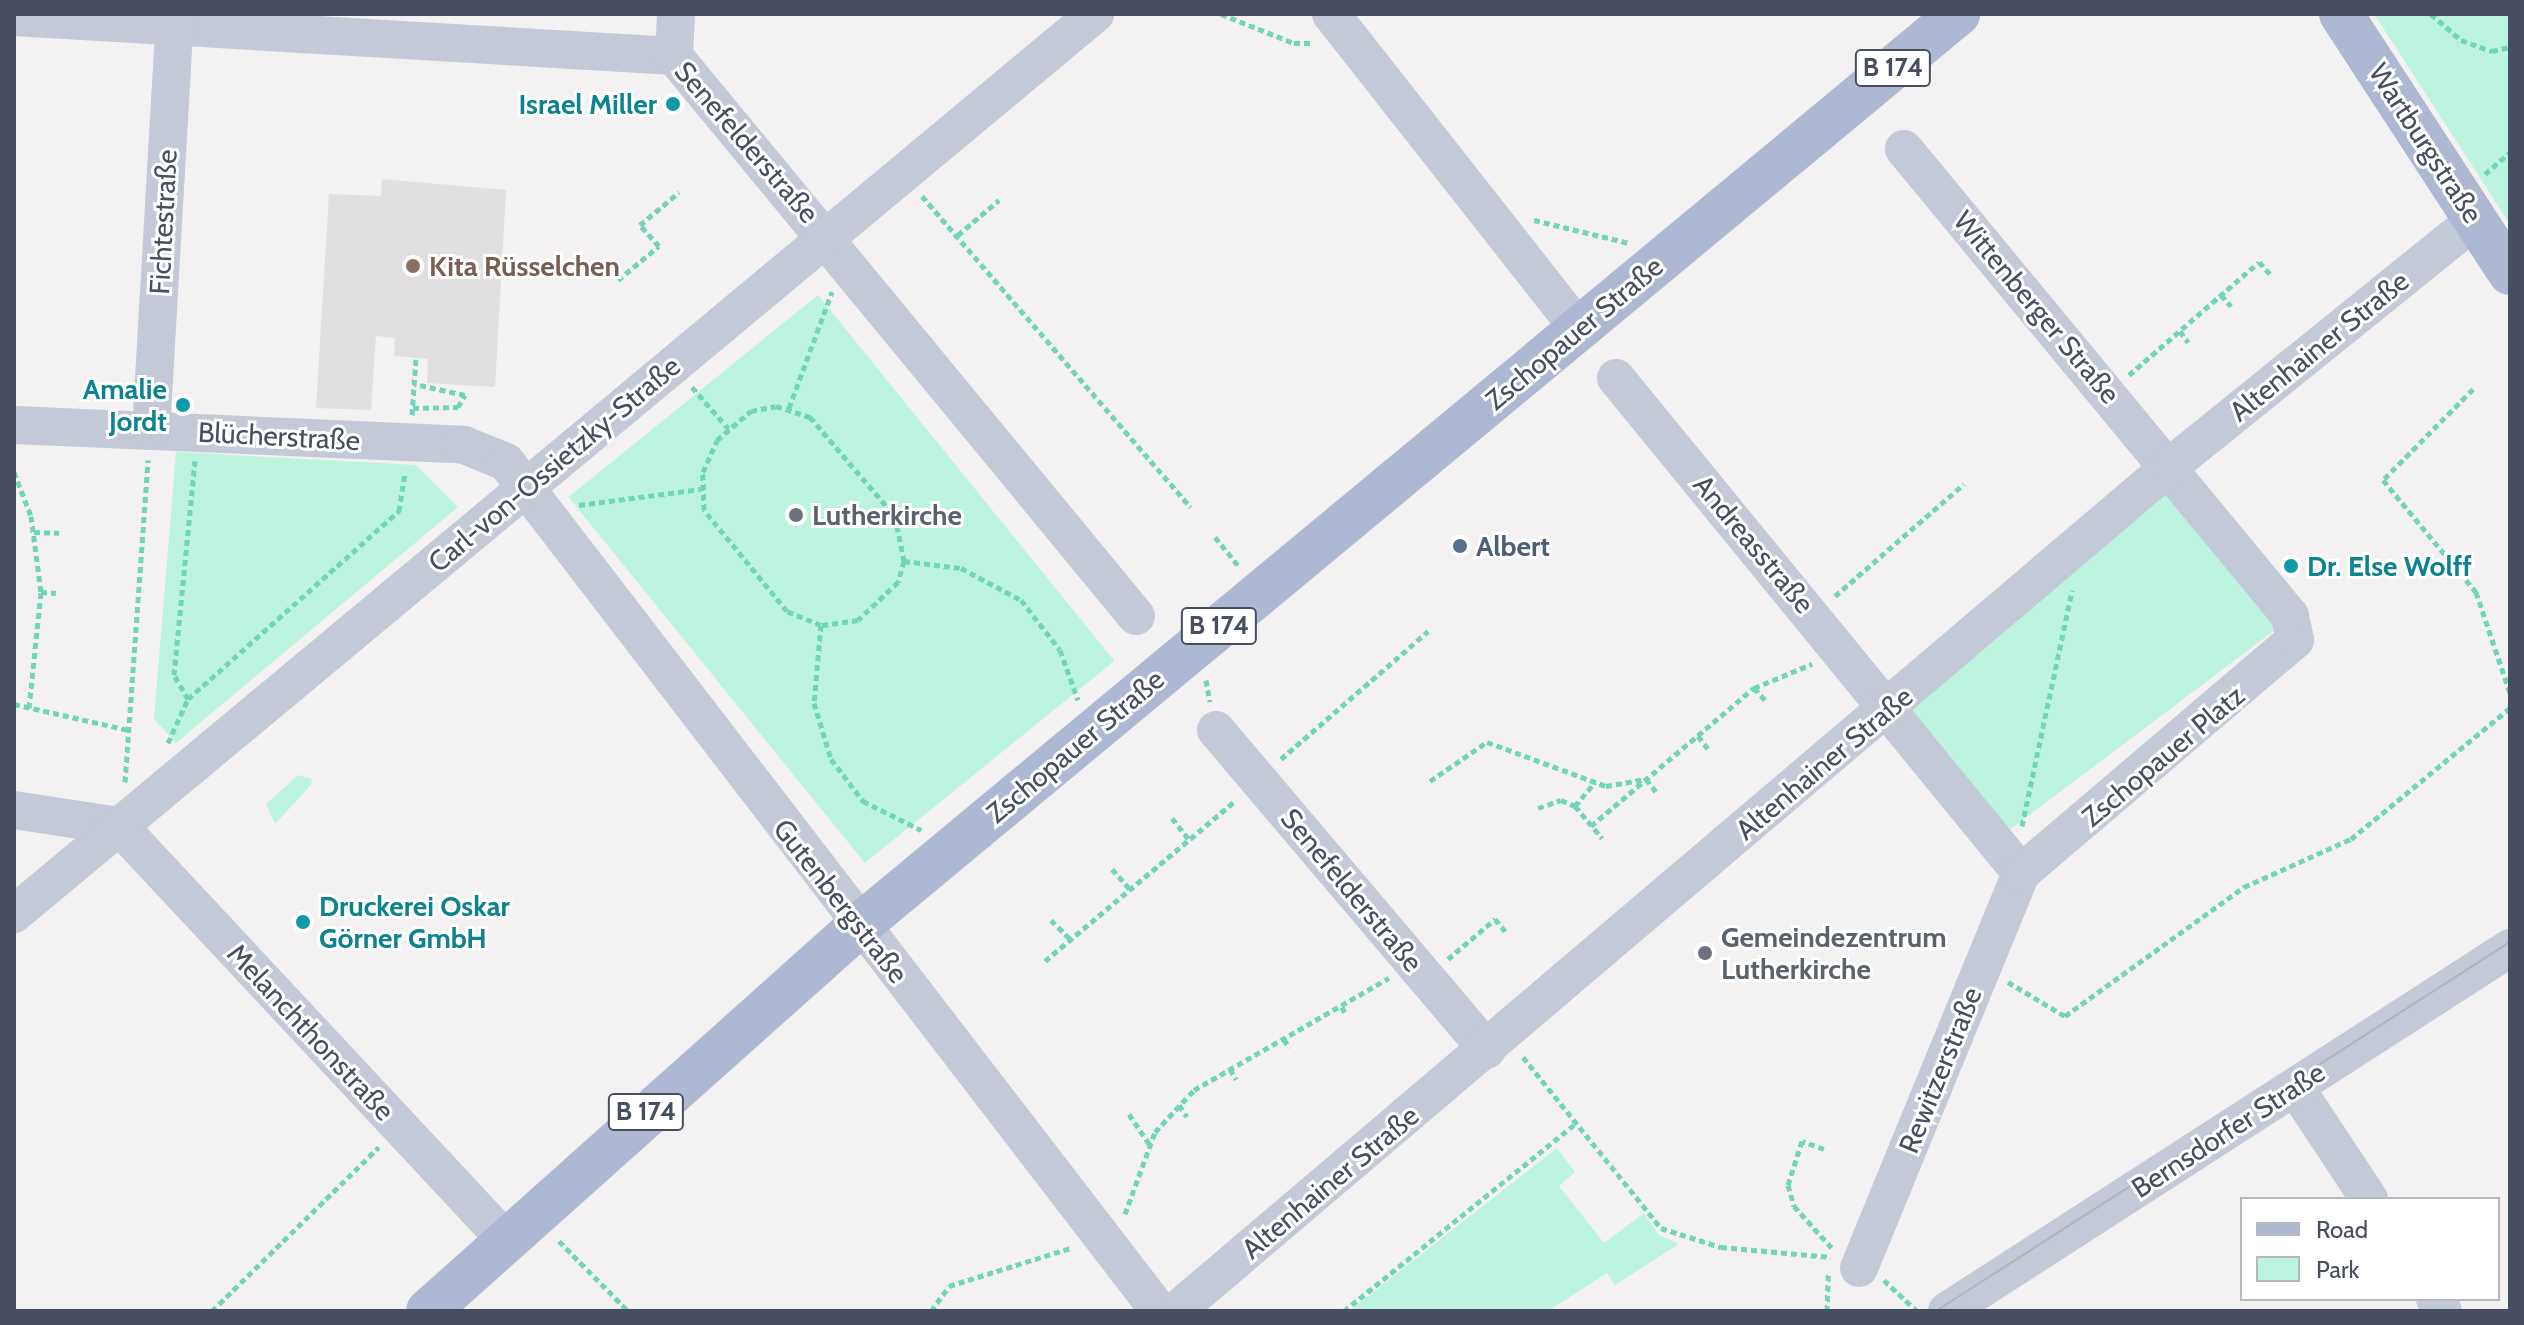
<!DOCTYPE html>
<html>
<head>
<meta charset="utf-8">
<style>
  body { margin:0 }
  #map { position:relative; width:2524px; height:1325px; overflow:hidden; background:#f3f1f1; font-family:Cabin,sans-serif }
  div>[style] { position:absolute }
  .education>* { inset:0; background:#e1dfe0 }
  .green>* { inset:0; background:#bdf4df; transform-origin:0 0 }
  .path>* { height:5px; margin-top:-2.5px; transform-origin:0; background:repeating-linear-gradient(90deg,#71d5bb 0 6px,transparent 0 10px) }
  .minor>* { height:38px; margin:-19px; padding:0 19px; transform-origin:19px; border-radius:19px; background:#c4c9d7 }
  .major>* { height:44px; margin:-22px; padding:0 22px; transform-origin:22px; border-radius:22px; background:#aeb8d2 }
  .tram>* { height:2px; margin:-1px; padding:0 1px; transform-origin:1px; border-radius:1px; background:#b2b4bc }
  .dots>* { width:22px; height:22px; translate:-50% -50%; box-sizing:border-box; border:4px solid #fff; border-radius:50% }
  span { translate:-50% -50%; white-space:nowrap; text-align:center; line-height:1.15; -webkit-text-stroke:6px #fff; paint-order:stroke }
  .shield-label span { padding:2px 6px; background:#fff; border:2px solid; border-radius:6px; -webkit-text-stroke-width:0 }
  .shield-label { font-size:26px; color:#474e60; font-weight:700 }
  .culture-label { font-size:28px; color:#0d838f; font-weight:700 }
  .right { translate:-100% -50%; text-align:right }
  .left { translate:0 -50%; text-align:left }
  .street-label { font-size:28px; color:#474e60 }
  .education-label { font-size:28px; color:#785e54; font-weight:700 }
  .worship-label { font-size:28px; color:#5b616d; font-weight:700 }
  .service-label { font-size:28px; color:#4e5e75; font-weight:700 }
  .frame { position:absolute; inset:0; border:16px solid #474e60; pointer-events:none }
  .legend { position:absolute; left:2240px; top:1197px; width:260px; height:104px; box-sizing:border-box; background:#fff; border:2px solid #b5b8bf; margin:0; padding:10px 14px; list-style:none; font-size:24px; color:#474e60 }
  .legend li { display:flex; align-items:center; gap:16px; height:40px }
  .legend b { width:40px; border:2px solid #b5b8bf }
</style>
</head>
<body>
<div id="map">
  <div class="education">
    <div style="clip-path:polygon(382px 179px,506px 190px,495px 387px,427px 383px,428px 359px,394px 356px,395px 338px,376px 336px,371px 410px,316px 408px,329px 194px,381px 196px)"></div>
  </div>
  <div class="green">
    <div style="clip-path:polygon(2374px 14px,2510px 14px,2510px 225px,2473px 167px)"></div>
    <div style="left:818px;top:295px;width:471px;height:321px;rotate:51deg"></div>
    <div style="clip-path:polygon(176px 452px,416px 465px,458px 507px,176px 743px,154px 719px)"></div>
    <div style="left:2171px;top:488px;width:176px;height:344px;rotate:53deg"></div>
    <div style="clip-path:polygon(298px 775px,312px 779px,311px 785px,275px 824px,266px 804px)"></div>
    <div style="clip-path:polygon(1557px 1148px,1575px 1172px,1559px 1186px,1604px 1243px,1644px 1213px,1659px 1235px,1679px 1244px,1615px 1285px,1607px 1273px,1548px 1311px,1349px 1311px)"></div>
  </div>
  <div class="path">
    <div style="left:1221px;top:14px;width:79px;rotate:21.7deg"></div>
    <div style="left:1294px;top:43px;width:20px"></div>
    <div style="left:2431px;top:14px;width:40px;rotate:41deg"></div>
    <div style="left:2461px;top:40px;width:33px;rotate:20deg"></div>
    <div style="left:2492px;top:51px;width:18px;rotate:-13deg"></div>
    <div style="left:2485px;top:174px;width:33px;rotate:-41deg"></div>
    <div style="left:922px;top:196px;width:411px;rotate:49.2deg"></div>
    <div style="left:1534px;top:220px;width:98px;rotate:13.6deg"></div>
    <div style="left:958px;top:235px;width:54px;rotate:-40.5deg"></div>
    <div style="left:618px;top:280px;width:53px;rotate:-39.7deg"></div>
    <div style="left:659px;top:246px;width:28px;rotate:-132deg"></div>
    <div style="left:640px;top:225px;width:51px;rotate:-40.2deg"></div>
    <div style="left:2221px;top:295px;width:15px;rotate:48deg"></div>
    <div style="left:2180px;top:331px;width:14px;rotate:54deg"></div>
    <div style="left:2129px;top:375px;width:172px;rotate:-41deg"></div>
    <div style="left:2259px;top:262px;width:16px;rotate:47deg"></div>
    <div style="left:692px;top:387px;width:55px;rotate:48.7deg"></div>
    <div style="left:2473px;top:389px;width:128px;rotate:134.7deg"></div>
    <div style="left:2383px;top:480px;width:146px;rotate:50.3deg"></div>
    <div style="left:2476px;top:592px;width:107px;rotate:71.4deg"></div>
    <div style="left:776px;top:406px;width:36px;rotate:18deg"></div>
    <div style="left:810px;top:417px;width:130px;rotate:49.4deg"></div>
    <div style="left:895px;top:516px;width:46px;rotate:78.7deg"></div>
    <div style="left:904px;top:561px;width:22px;rotate:106deg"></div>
    <div style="left:898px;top:582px;width:55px;rotate:136.5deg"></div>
    <div style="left:858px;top:620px;width:37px;rotate:172deg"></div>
    <div style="left:821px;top:625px;width:37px;rotate:-158deg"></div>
    <div style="left:787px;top:611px;width:131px;rotate:-129.4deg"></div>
    <div style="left:704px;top:510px;width:38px;rotate:-92deg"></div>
    <div style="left:703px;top:472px;width:35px;rotate:-66deg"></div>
    <div style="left:717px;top:440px;width:45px;rotate:-40.5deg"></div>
    <div style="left:751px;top:411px;width:25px;rotate:-11deg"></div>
    <div style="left:413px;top:408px;width:45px;rotate:-1.3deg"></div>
    <div style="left:458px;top:407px;width:14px;rotate:-60deg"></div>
    <div style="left:465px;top:395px;width:51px;rotate:-167.6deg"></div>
    <div style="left:789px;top:408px;width:124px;rotate:-69.7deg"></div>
    <div style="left:412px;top:415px;width:57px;rotate:-86deg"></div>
    <div style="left:14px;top:472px;width:47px;rotate:68.9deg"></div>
    <div style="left:31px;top:516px;width:77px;rotate:82.5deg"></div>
    <div style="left:41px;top:592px;width:15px;rotate:4deg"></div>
    <div style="left:579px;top:505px;width:123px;rotate:-7.5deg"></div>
    <div style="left:34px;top:532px;width:25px;rotate:2deg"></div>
    <div style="left:1215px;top:537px;width:38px;rotate:51deg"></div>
    <div style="left:904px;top:561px;width:57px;rotate:7deg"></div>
    <div style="left:961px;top:568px;width:68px;rotate:28.1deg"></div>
    <div style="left:1021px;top:600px;width:63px;rotate:52deg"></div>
    <div style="left:1060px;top:650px;width:53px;rotate:70.2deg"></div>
    <div style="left:1835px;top:596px;width:171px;rotate:-41deg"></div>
    <div style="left:821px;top:625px;width:78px;rotate:95.1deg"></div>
    <div style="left:814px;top:703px;width:59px;rotate:73.1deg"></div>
    <div style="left:831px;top:759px;width:53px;rotate:52.7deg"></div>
    <div style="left:863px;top:801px;width:65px;rotate:26.6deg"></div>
    <div style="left:1206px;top:680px;width:22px;rotate:80deg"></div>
    <div style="left:1754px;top:688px;width:16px;rotate:47deg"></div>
    <div style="left:188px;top:699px;width:28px;rotate:-120deg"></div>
    <div style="left:174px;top:675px;width:215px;rotate:-84.4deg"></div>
    <div style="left:14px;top:704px;width:117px;rotate:12.8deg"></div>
    <div style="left:29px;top:708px;width:117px;rotate:-84.1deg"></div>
    <div style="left:1698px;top:736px;width:16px;rotate:52deg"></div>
    <div style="left:168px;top:743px;width:48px;rotate:-65.6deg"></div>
    <div style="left:188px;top:699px;width:283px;rotate:-41.7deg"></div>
    <div style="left:399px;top:511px;width:39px;rotate:-81deg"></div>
    <div style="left:1281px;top:759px;width:195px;rotate:-41deg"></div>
    <div style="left:1430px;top:781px;width:69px;rotate:-34.4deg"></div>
    <div style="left:1487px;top:742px;width:127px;rotate:20.3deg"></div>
    <div style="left:1606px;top:786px;width:41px;rotate:-9.9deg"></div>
    <div style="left:1646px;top:779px;width:16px;rotate:52deg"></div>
    <div style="left:125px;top:782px;width:323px;rotate:-85.9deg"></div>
    <div style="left:1575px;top:806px;width:31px;rotate:-50deg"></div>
    <div style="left:1538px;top:808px;width:24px;rotate:-19deg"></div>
    <div style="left:1561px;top:800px;width:15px;rotate:23deg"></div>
    <div style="left:1575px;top:806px;width:42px;rotate:49.8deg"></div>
    <div style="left:1172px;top:818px;width:28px;rotate:52deg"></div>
    <div style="left:1591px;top:826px;width:214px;rotate:-40.3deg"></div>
    <div style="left:1754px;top:688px;width:63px;rotate:-22.5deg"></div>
    <div style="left:2022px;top:826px;width:241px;rotate:-78deg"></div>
    <div style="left:1112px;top:869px;width:27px;rotate:48deg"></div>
    <div style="left:1051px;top:920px;width:27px;rotate:45deg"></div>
    <div style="left:1448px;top:959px;width:62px;rotate:-40.4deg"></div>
    <div style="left:1495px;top:919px;width:17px;rotate:50deg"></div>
    <div style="left:1045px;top:961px;width:250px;rotate:-40.1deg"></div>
    <div style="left:2008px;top:982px;width:66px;rotate:30.8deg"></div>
    <div style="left:2065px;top:1016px;width:221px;rotate:-35.8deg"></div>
    <div style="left:2244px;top:887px;width:117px;rotate:-24.2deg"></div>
    <div style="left:2351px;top:839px;width:206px;rotate:-39.5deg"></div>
    <div style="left:1342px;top:1007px;width:9px;rotate:63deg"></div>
    <div style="left:1284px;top:1039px;width:10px;rotate:61deg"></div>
    <div style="left:1523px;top:1057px;width:220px;rotate:51.1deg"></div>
    <div style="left:1661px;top:1228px;width:63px;rotate:17.6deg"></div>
    <div style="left:1721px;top:1247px;width:110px;rotate:5.2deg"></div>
    <div style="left:1230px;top:1069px;width:12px;rotate:59deg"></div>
    <div style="left:1179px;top:1105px;width:14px;rotate:56deg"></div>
    <div style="left:1129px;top:1114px;width:36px;rotate:56deg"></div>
    <div style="left:1824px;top:1149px;width:23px;rotate:-160deg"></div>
    <div style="left:1802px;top:1141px;width:46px;rotate:107.7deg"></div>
    <div style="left:1788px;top:1185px;width:22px;rotate:74deg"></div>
    <div style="left:1794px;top:1206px;width:57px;rotate:47.9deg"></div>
    <div style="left:1125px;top:1214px;width:87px;rotate:-69.9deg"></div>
    <div style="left:1155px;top:1132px;width:57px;rotate:-47.1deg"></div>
    <div style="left:1194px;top:1090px;width:225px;rotate:-29.9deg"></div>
    <div style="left:559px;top:1241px;width:98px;rotate:45.4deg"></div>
    <div style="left:1884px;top:1280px;width:45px;rotate:43.2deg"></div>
    <div style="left:212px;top:1311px;width:234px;rotate:-44.5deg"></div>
    <div style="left:931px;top:1311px;width:31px;rotate:-54deg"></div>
    <div style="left:949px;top:1286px;width:127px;rotate:-17.4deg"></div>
    <div style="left:1344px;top:1311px;width:299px;rotate:-39deg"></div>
    <div style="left:1827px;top:1311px;width:37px;rotate:-88deg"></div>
  </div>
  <div class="minor">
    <div style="left:1331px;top:14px;width:401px;rotate:51.8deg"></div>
    <div style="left:14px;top:17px;width:661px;rotate:3.38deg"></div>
    <div style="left:674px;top:56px;width:726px;rotate:50.48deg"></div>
    <div style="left:674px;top:56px;width:42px;rotate:-87.3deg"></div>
    <div style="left:1616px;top:378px;width:640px;rotate:50.71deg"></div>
    <div style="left:14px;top:425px;width:450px;rotate:2.5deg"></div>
    <div style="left:464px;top:445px;width:45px;rotate:22deg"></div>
    <div style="left:506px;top:462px;width:1071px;rotate:52.43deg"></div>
    <div style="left:151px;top:431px;width:418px;rotate:-86.7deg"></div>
    <div style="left:1216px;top:730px;width:419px;rotate:49.7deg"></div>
    <div style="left:14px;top:810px;width:106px;rotate:8.7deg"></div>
    <div style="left:119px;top:826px;width:562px;rotate:46.95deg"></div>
    <div style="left:14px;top:914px;width:1407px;rotate:-39.78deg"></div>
    <div style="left:2295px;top:1087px;width:134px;rotate:56.5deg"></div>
    <div style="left:1859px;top:1268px;width:427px;rotate:-67.7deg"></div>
    <div style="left:2021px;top:873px;width:360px;rotate:-40.4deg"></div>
    <div style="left:2295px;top:640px;width:25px;rotate:-102deg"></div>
    <div style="left:2290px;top:616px;width:606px;rotate:-129.58deg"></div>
    <div style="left:2435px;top:1299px;width:14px;rotate:56deg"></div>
    <div style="left:1176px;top:1311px;width:1303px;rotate:-40.36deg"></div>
    <div style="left:2169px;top:467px;width:393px;rotate:-38.9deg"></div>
    <div style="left:1947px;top:1311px;width:670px;rotate:-32.81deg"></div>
  </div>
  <div class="major">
    <div style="left:2341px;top:14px;width:309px;rotate:56.9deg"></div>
    <div style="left:428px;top:1311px;width:579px;rotate:-41.78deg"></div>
    <div style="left:860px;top:925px;width:1427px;rotate:-39.68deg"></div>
  </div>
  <div class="tram">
    <div style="left:1936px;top:1311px;width:682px;rotate:-32.74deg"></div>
  </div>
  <div class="dots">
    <div style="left:673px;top:104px;background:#0f9aa8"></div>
    <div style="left:413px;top:266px;background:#8d6e63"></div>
    <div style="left:183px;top:405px;background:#0f9aa8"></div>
    <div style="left:796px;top:515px;background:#6b7280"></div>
    <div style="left:1460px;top:546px;background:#5c6f8a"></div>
    <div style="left:2291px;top:566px;background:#0f9aa8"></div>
    <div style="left:303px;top:922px;background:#0f9aa8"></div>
    <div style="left:1705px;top:953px;background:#6b7280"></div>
  </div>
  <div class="shield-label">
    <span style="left:1893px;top:68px">B 174</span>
    <span style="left:1219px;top:626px">B 174</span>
    <span style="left:646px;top:1112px">B 174</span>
  </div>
  <div class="culture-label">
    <span class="right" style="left:657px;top:104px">Israel Miller</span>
    <span class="right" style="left:167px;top:405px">Amalie<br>Jordt</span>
    <span class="left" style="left:2307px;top:566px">Dr. Else Wolff</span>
    <span class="left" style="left:319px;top:922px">Druckerei Oskar<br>Görner GmbH</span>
  </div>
  <div class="street-label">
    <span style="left:747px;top:142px;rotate:49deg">Senefelderstraße</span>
    <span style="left:2426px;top:143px;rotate:57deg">Wartburgstraße</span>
    <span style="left:163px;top:222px;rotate:-87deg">Fichtestraße</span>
    <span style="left:2037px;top:307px;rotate:50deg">Wittenberger Straße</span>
    <span style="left:1574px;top:333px;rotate:-40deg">Zschopauer Straße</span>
    <span style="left:2319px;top:346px;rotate:-39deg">Altenhainer Straße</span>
    <span style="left:279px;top:436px;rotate:3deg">Blücherstraße</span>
    <span style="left:554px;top:464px;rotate:-40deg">Carl-von-Ossietzky-Straße</span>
    <span style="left:1754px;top:544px;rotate:50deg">Andreasstraße</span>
    <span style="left:1075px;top:746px;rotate:-40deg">Zschopauer Straße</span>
    <span style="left:2163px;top:756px;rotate:-40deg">Zschopauer Platz</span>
    <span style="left:1824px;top:763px;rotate:-40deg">Altenhainer Straße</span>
    <span style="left:1352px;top:890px;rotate:50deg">Senefelderstraße</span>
    <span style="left:841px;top:901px;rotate:52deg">Gutenbergstraße</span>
    <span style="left:311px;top:1032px;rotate:47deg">Melanchthonstraße</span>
    <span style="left:1940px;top:1070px;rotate:-68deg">Rewitzerstraße</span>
    <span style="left:2228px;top:1130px;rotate:-33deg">Bernsdorfer Straße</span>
    <span style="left:1330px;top:1182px;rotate:-40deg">Altenhainer Straße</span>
  </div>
  <div class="education-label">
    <span class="left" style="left:429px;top:266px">Kita Rüsselchen</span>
  </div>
  <div class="worship-label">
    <span class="left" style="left:812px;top:515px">Lutherkirche</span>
    <span class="left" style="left:1721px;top:953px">Gemeindezentrum<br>Lutherkirche</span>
  </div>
  <div class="service-label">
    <span class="left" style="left:1476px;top:546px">Albert</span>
  </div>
  <div class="frame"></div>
  <ul class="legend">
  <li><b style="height:10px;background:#aeb8d2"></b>Road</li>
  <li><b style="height:22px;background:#bdf4df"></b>Park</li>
  </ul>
</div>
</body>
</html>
